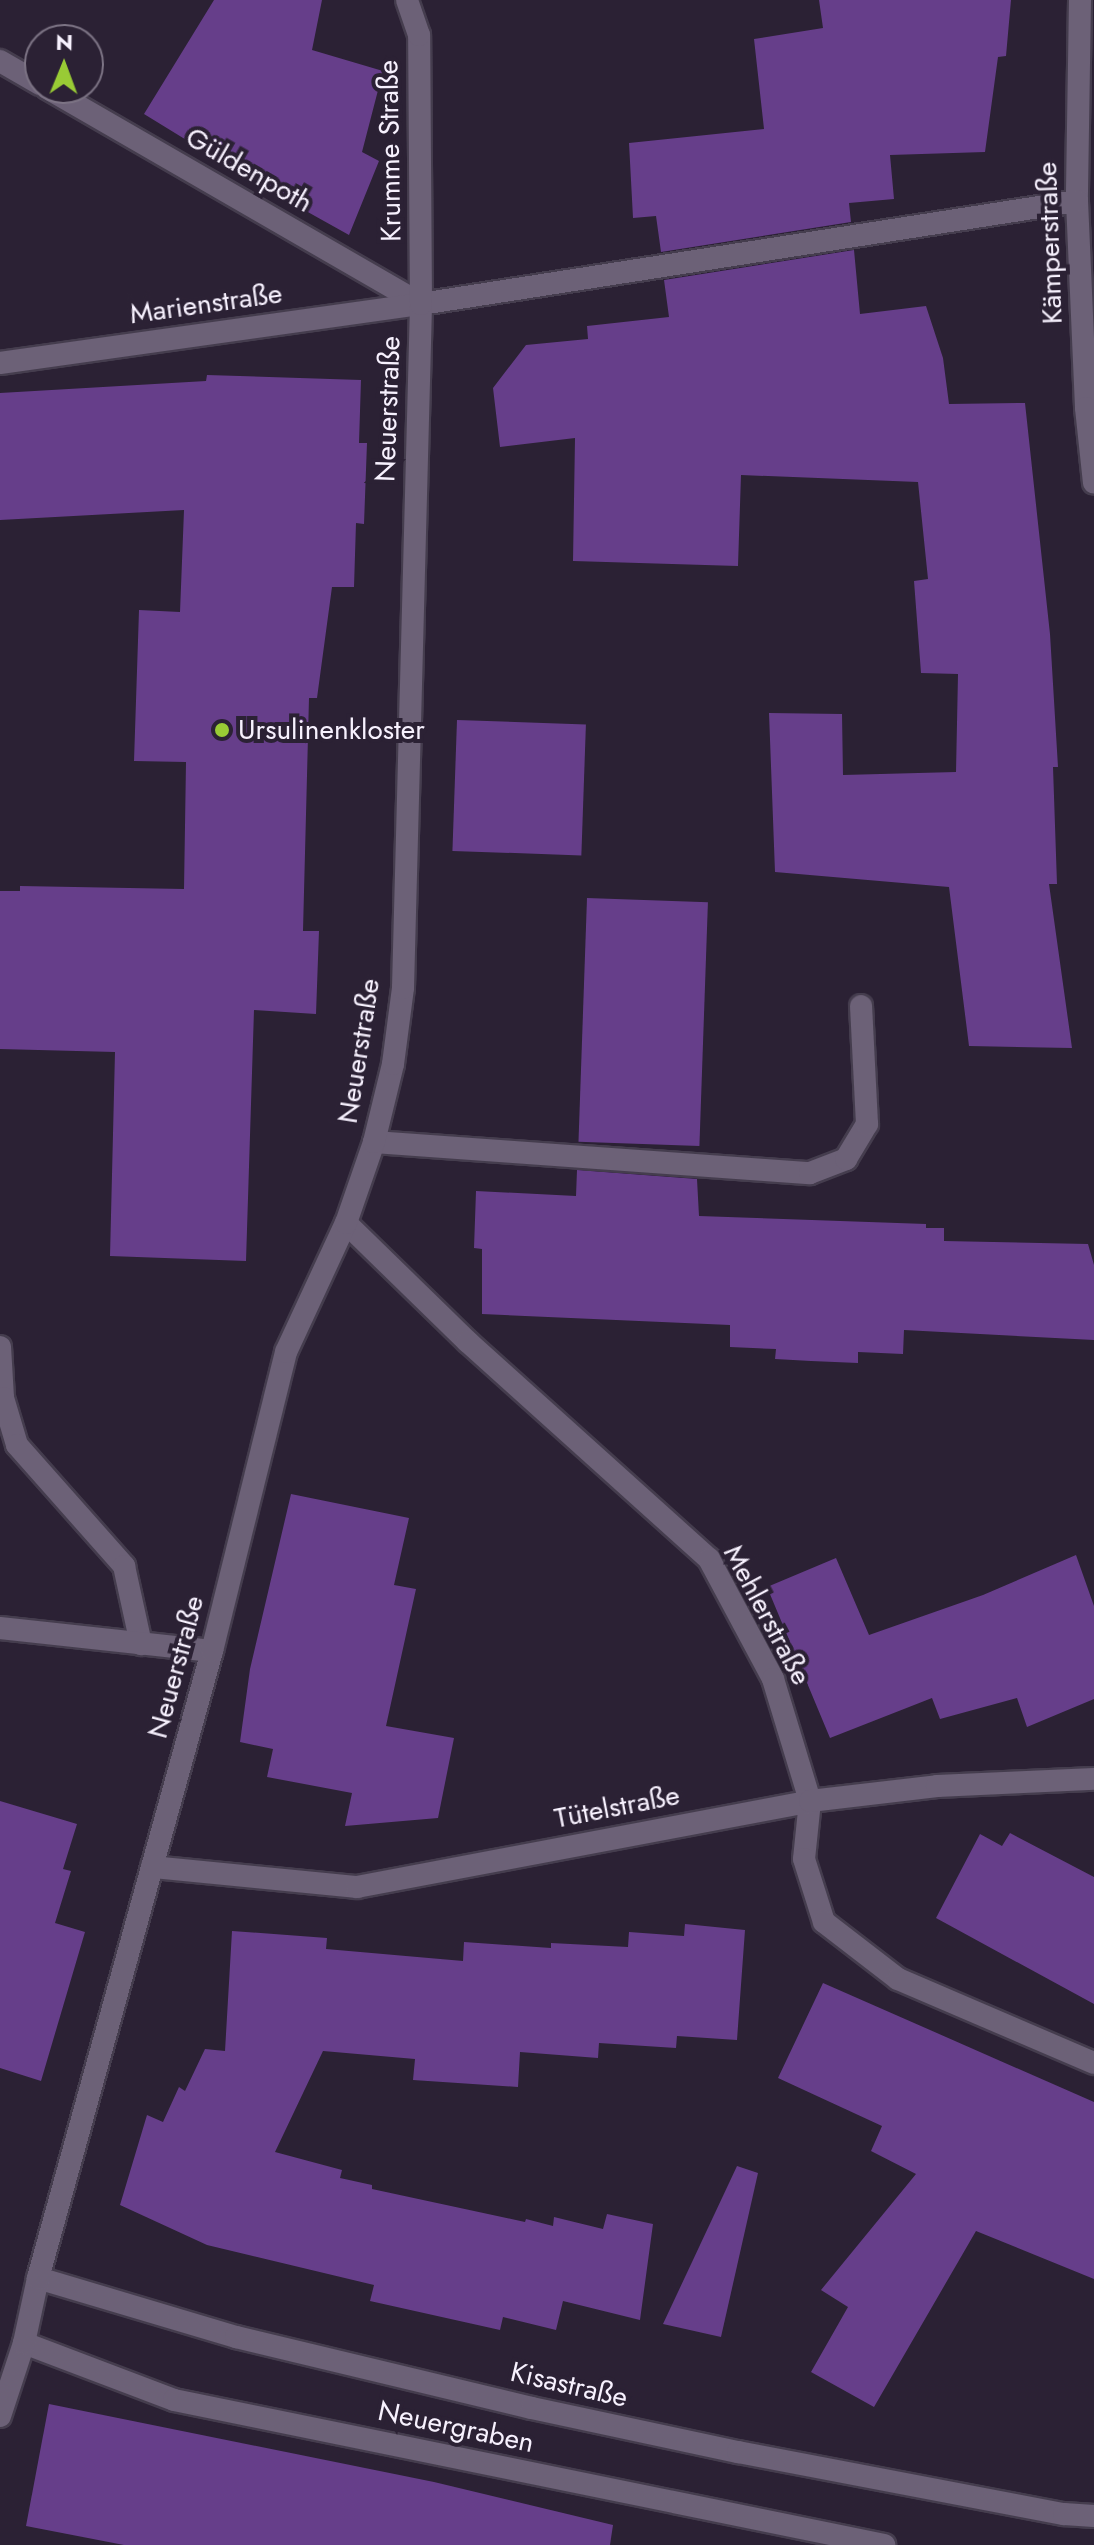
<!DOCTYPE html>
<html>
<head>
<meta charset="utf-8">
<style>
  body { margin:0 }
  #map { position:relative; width:1094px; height:2545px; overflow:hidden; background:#2b2134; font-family:Jost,sans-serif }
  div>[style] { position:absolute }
  .building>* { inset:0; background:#663e8a; transform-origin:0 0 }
  .roads { filter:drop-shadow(2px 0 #453d4e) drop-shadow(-2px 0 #453d4e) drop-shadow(0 2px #453d4e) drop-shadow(0 -2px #453d4e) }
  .service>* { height:22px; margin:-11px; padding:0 11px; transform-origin:11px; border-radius:11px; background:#6c6177 }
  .minor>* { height:22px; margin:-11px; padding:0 11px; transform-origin:11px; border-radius:11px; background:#6c6177 }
  .dots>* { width:22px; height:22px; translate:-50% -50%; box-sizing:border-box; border:4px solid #2b2134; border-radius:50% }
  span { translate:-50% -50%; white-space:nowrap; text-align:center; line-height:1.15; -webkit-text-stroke:8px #2b2134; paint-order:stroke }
  .street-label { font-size:28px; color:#f7f1fe }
  .poi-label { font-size:28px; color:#f7f1fe }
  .left { translate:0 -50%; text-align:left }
  .north { position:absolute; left:24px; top:24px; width:80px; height:80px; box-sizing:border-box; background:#2b2134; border:2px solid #7d7485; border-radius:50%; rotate:1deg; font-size:22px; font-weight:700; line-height:32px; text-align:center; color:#f7f1fe }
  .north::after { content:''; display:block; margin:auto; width:28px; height:36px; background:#99cb35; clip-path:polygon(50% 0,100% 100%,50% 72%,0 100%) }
</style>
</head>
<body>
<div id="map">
  <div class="building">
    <div style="clip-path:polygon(214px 0,322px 0,312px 50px,383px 71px,362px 152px,379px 161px,349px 235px,263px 187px,144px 114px)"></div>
    <div style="clip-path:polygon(819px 0,1011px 0,1006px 56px,998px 57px,985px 152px,890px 155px,894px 199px,849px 203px,851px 222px,661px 252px,656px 216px,633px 218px,629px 143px,764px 129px,754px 39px,823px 28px)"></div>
    <div style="clip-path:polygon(854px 250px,860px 314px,926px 306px,943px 358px,949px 404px,1025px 403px,1050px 634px,1058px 767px,1053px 767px,1057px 884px,1049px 884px,1072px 1048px,969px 1046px,949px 887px,775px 872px,769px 713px,842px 714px,843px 775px,956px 772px,958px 674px,921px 673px,914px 581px,928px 579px,918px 482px,741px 475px,738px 566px,573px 561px,575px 438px,500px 447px,493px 388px,526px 345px,588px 339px,587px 326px,669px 317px,664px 280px)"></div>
    <div style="clip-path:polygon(207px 375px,361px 380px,359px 443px,367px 443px,364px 524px,356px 523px,354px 587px,332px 587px,317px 698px,309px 698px,303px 931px,319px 931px,316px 1014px,254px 1010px,246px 1261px,110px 1256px,115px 1052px,0 1049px,0 891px,20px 891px,20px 886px,184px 889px,186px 762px,134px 761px,139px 610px,180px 612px,184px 510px,0 520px,0 393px,206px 381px)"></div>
    <div style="left:457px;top:720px;width:129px;height:131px;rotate:2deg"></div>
    <div style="left:587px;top:898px;width:121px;height:244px;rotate:2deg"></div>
    <div style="clip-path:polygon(577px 1170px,697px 1179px,699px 1216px,926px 1224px,926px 1228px,944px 1228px,944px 1241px,1088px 1244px,1094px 1265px,1094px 1340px,904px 1330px,903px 1354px,858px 1352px,858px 1363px,811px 1361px,775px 1359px,776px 1349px,730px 1347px,730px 1325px,482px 1314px,482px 1249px,474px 1248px,476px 1191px,576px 1196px)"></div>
    <div style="clip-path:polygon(291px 1494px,409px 1518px,394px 1585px,416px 1589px,386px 1726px,454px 1738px,438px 1818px,345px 1826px,352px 1793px,267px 1777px,273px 1749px,240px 1742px,250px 1669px)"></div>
    <div style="clip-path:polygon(1076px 1555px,1094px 1606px,1094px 1699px,1027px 1727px,1017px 1698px,940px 1719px,932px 1698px,830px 1738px,767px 1587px,836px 1558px,869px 1635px,983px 1595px)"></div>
    <div style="clip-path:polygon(0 1801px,77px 1824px,63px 1869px,71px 1871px,55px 1923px,85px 1932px,41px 2081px,0 2068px)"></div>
    <div style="clip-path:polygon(1010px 1833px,1094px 1877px,1094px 2004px,936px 1918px,980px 1834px,1002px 1846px)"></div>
    <div style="clip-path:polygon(685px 1924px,745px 1930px,737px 2040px,677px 2036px,676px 2048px,599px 2043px,598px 2058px,520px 2052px,518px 2087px,413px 2080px,415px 2059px,323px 2051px,275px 2152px,342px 2170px,340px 2178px,372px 2185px,372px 2189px,525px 2222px,526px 2219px,553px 2226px,554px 2217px,603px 2229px,607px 2214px,653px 2224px,640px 2320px,563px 2301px,556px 2330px,503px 2317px,500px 2330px,370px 2301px,374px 2285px,207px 2245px,120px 2205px,147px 2115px,163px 2122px,179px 2087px,185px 2091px,205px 2049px,225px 2051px,232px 1931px,327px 1938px,326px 1949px,463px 1961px,464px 1942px,551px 1948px,551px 1943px,628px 1947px,629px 1932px,684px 1936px)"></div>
    <div style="clip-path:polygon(823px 1983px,1094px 2102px,1094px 2279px,976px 2231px,874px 2407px,811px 2372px,848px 2307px,821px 2290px,916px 2174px,871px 2151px,882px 2126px,778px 2078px)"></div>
    <div style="clip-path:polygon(737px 2166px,758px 2173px,721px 2337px,663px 2324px)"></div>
    <div style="clip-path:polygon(49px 2404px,434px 2482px,613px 2525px,610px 2545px,124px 2545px,26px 2526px)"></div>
  </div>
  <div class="roads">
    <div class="service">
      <div style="left:374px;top:1142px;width:437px;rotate:4.1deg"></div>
      <div style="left:810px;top:1173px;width:39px;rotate:-21deg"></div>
      <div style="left:846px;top:1159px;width:41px;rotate:-59deg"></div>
      <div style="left:867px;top:1124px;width:118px;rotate:-92.9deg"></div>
      <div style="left:0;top:1347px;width:51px;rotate:86.6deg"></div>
      <div style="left:3px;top:1398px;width:49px;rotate:73.4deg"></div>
      <div style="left:17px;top:1445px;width:162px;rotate:48.5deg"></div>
      <div style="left:124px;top:1566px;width:80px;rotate:77.7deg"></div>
    </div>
    <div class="minor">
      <div style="left:1080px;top:0;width:201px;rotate:90.9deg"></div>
      <div style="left:1077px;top:201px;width:207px;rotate:87.5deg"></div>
      <div style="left:1086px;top:408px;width:75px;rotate:83.9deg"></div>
      <div style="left:0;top:61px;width:46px;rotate:29.9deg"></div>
      <div style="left:47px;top:88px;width:432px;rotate:30deg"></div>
      <div style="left:0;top:363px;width:425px;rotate:-8deg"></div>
      <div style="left:421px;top:304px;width:664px;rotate:-8.92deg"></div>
      <div style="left:346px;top:1223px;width:170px;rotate:44.3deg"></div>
      <div style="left:468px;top:1342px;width:324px;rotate:42deg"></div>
      <div style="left:709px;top:1559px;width:136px;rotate:61.9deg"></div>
      <div style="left:773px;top:1679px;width:127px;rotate:73.1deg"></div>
      <div style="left:810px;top:1801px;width:58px;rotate:95.9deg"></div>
      <div style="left:804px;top:1859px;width:66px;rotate:72.4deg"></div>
      <div style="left:824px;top:1922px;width:93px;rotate:37.6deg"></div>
      <div style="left:898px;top:1979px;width:213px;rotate:23.2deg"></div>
      <div style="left:0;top:1628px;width:213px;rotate:6.2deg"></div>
      <div style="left:152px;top:1867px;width:206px;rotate:5.6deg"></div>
      <div style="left:357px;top:1887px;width:461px;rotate:-10.7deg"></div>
      <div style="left:810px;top:1801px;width:128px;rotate:-6.7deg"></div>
      <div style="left:937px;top:1786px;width:157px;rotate:-2.6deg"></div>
      <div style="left:38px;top:2278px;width:207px;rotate:16.6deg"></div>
      <div style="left:236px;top:2337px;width:304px;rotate:13.5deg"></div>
      <div style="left:532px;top:2408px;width:211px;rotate:12.1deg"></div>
      <div style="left:738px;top:2452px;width:332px;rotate:10.8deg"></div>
      <div style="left:1064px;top:2514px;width:30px;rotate:4deg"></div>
      <div style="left:24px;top:2343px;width:160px;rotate:20.8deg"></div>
      <div style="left:174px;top:2400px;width:725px;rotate:11.54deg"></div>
      <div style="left:0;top:2416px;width:77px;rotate:-71.8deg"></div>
      <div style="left:24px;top:2343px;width:66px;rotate:-77.8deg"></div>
      <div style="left:38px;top:2278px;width:651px;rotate:-74.49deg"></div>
      <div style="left:212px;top:1651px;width:308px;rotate:-76.1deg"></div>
      <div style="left:286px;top:1352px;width:142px;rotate:-65.1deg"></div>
      <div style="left:346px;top:1223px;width:86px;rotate:-70.9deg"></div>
      <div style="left:374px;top:1142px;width:80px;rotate:-76.3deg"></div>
      <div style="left:393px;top:1064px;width:77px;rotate:-82.5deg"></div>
      <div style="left:403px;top:988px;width:684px;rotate:-88.49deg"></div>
      <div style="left:421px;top:304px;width:269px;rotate:-90.4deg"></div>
      <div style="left:419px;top:35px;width:37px;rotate:-109deg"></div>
    </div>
  </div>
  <div class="dots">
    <div style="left:222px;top:730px;background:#99cb35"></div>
  </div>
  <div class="street-label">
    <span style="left:390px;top:151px;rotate:-91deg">Krumme Straße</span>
    <span style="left:249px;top:170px;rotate:30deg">Güldenpoth</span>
    <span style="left:1050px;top:243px;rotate:-92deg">Kämperstraße</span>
    <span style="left:206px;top:304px;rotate:-8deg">Marienstraße</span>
    <span style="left:388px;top:409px;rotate:-88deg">Neuerstraße</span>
    <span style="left:359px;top:1051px;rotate:-81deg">Neuerstraße</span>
    <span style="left:767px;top:1615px;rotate:62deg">Mehlerstraße</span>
    <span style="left:176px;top:1667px;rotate:-75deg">Neuerstraße</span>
    <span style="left:617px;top:1807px;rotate:-11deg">Tütelstraße</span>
    <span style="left:569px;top:2385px;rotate:13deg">Kisastraße</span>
    <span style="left:456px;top:2427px;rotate:12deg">Neuergraben</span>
  </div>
  <div class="poi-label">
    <span class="left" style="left:238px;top:730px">Ursulinenkloster</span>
  </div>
  <div class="north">N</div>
</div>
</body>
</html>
